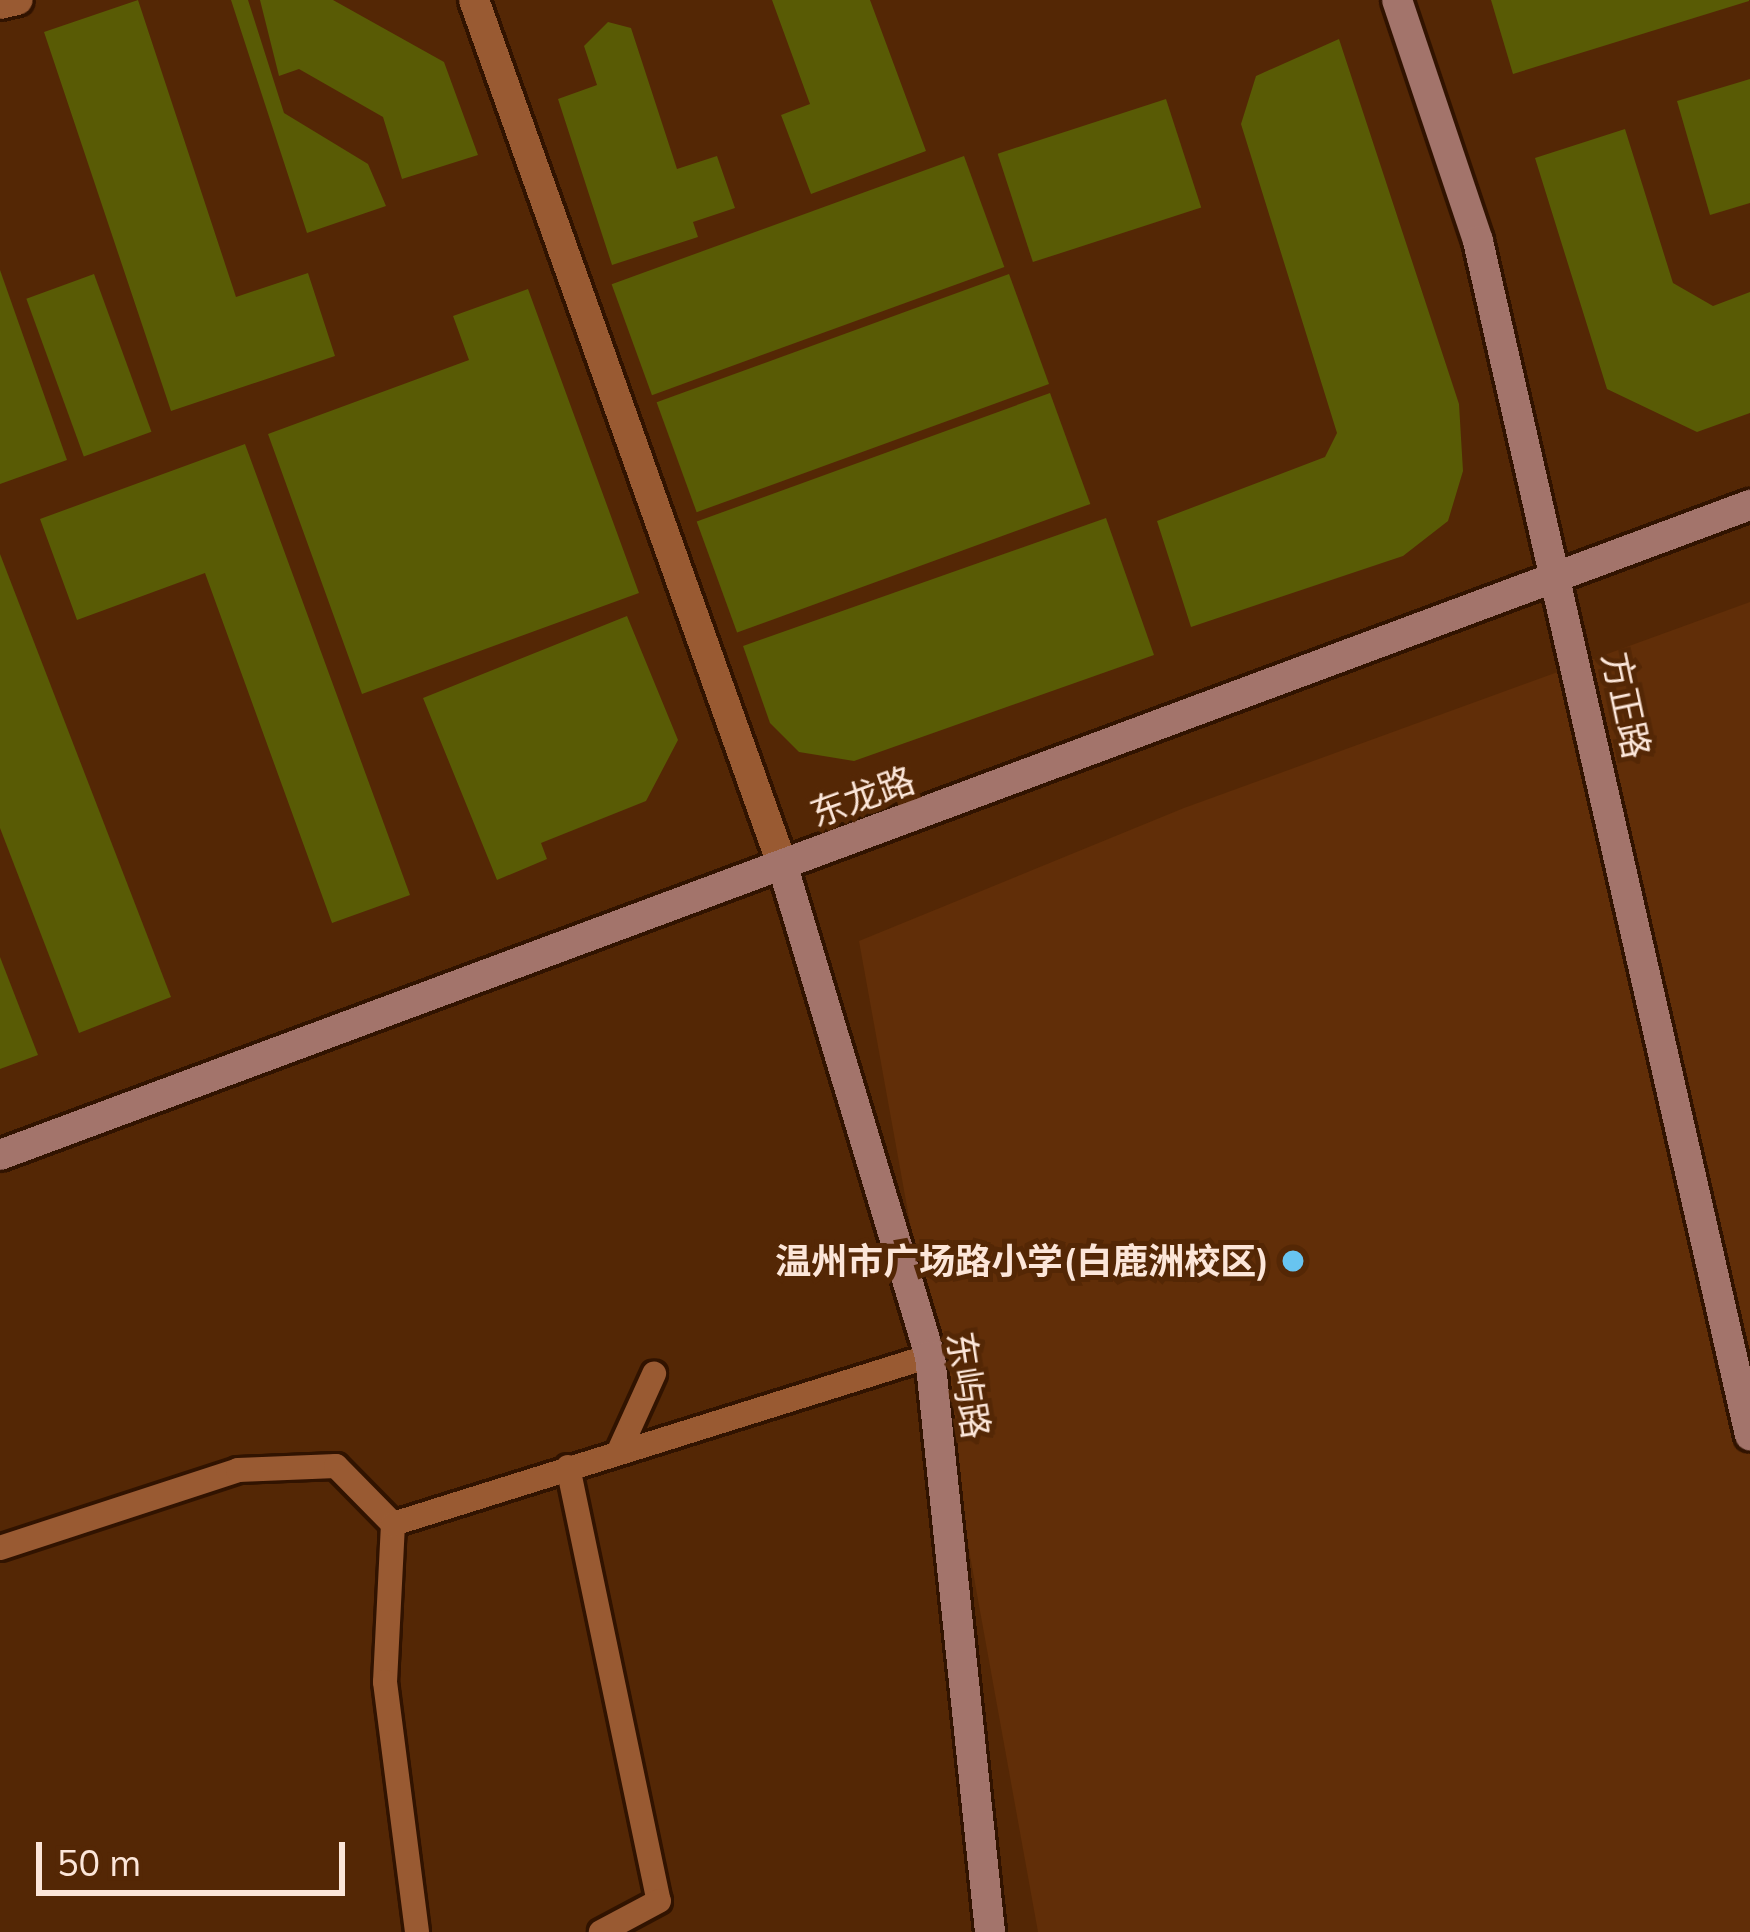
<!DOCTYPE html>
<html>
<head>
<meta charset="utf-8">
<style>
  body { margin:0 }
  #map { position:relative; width:1750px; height:1932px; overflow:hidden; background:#542705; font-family:Mulish,"Noto Sans SC",sans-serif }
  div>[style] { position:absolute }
  .built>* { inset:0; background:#612e08 }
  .building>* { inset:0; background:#595b05; transform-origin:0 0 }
  .roads { filter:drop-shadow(3px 0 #311300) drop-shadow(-3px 0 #311300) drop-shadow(0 3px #311300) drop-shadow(0 -3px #311300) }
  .lane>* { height:24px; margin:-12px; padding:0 12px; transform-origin:12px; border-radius:12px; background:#995a32 }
  .street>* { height:30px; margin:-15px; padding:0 15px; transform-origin:15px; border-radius:15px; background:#995a32 }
  .secondary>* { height:30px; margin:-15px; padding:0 15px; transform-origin:15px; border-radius:15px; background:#a3746b }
  .dots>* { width:33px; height:33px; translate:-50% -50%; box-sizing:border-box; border:6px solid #542705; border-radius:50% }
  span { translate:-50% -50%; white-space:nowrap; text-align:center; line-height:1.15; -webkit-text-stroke:10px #542705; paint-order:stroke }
  .street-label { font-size:36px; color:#fce6d9 }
  .poi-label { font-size:36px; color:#fce6d9; font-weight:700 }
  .right { translate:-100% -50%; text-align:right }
  .scale { position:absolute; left:36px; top:1842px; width:309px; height:54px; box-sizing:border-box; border:6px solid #fce6d9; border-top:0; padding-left:15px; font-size:36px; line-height:42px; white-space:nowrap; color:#fce6d9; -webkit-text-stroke:9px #542705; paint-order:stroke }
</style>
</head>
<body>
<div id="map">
  <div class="built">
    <div style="clip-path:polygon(1750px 602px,1750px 1932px,1038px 1932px,859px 941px,1184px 808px)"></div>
  </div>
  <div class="building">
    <div style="clip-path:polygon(138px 0,236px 297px,308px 273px,335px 356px,171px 411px,44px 32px)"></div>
    <div style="clip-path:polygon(231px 0,248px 0,284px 113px,368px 164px,386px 206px,307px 233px)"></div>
    <div style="clip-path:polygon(260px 0,333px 0,444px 62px,478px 155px,402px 179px,383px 117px,299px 69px,279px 76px)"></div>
    <div style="clip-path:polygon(772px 0,870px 0,926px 151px,811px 194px,781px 115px,810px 104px)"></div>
    <div style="clip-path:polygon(1491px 0,1749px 0,1749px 1px,1513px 74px)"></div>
    <div style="clip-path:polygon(608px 22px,631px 28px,677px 169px,717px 156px,735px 208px,693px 222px,698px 237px,612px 265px,558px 99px,597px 85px,584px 46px)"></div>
    <div style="clip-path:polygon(1339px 39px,1459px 404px,1463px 471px,1448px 521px,1403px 556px,1191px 627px,1157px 521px,1325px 457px,1337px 433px,1241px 124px,1256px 76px)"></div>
    <div style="clip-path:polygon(1750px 79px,1750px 203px,1710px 215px,1677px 101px)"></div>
    <div style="left:1166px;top:99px;width:114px;height:177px;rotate:72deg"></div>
    <div style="clip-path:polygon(1625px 129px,1673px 283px,1713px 306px,1750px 292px,1750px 413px,1697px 432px,1607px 389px,1535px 158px)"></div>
    <div style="left:964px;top:156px;width:118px;height:375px;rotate:70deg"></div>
    <div style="clip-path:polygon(0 270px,67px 460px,0 484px)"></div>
    <div style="left:94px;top:274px;width:168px;height:72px;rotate:70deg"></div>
    <div style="left:1009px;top:274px;width:117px;height:375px;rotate:70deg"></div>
    <div style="clip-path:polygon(528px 289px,639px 593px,362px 694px,268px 434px,469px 360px,453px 316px)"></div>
    <div style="left:1050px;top:393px;width:118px;height:376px;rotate:70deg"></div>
    <div style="clip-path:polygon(245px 444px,410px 895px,332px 923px,205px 573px,77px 620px,40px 519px)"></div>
    <div style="clip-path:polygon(1106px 518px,1154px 655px,854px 761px,799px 752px,770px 723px,743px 646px)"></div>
    <div style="clip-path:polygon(0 554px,171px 997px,79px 1033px,0 828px)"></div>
    <div style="clip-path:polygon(627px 616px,678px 740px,646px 801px,541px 843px,547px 859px,497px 880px,423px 698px)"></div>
    <div style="clip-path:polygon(0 957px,38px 1055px,0 1069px)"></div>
  </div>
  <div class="roads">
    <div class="lane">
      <div style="left:619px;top:1451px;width:85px;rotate:-65.6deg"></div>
      <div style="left:568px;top:1467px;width:443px;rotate:78.2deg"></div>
      <div style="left:659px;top:1901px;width:66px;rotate:151.9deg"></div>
      <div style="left:393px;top:1524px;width:158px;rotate:92.9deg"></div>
      <div style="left:385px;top:1682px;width:252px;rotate:82.7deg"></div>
      <div style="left:0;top:1548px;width:250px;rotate:-18.1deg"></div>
      <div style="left:238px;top:1470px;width:98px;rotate:-2.3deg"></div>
      <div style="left:336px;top:1466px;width:81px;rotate:45.5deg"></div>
      <div style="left:393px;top:1524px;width:563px;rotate:-17.37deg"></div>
    </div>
    <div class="street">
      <div style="left:474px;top:0;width:920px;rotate:70.38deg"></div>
      <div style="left:0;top:4px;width:18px;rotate:-13deg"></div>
    </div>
    <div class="secondary">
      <div style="left:1397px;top:0;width:254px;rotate:71.4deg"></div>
      <div style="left:1478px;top:241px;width:1225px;rotate:77.17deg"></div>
      <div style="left:783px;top:867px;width:511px;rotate:73.27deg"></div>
      <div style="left:930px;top:1356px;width:579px;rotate:84.05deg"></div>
      <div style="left:0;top:1155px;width:1867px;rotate:-20.38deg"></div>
    </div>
  </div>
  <div class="dots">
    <div style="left:1293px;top:1261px;background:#68c4f0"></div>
  </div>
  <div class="street-label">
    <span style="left:1627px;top:705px;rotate:78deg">方正路</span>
    <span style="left:862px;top:796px;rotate:-20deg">东龙路</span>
    <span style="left:969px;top:1385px;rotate:81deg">东屿路</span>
  </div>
  <div class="poi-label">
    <span class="right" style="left:1269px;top:1261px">温州市广场路小学(白鹿洲校区)</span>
  </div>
  <div class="scale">50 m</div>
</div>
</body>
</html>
